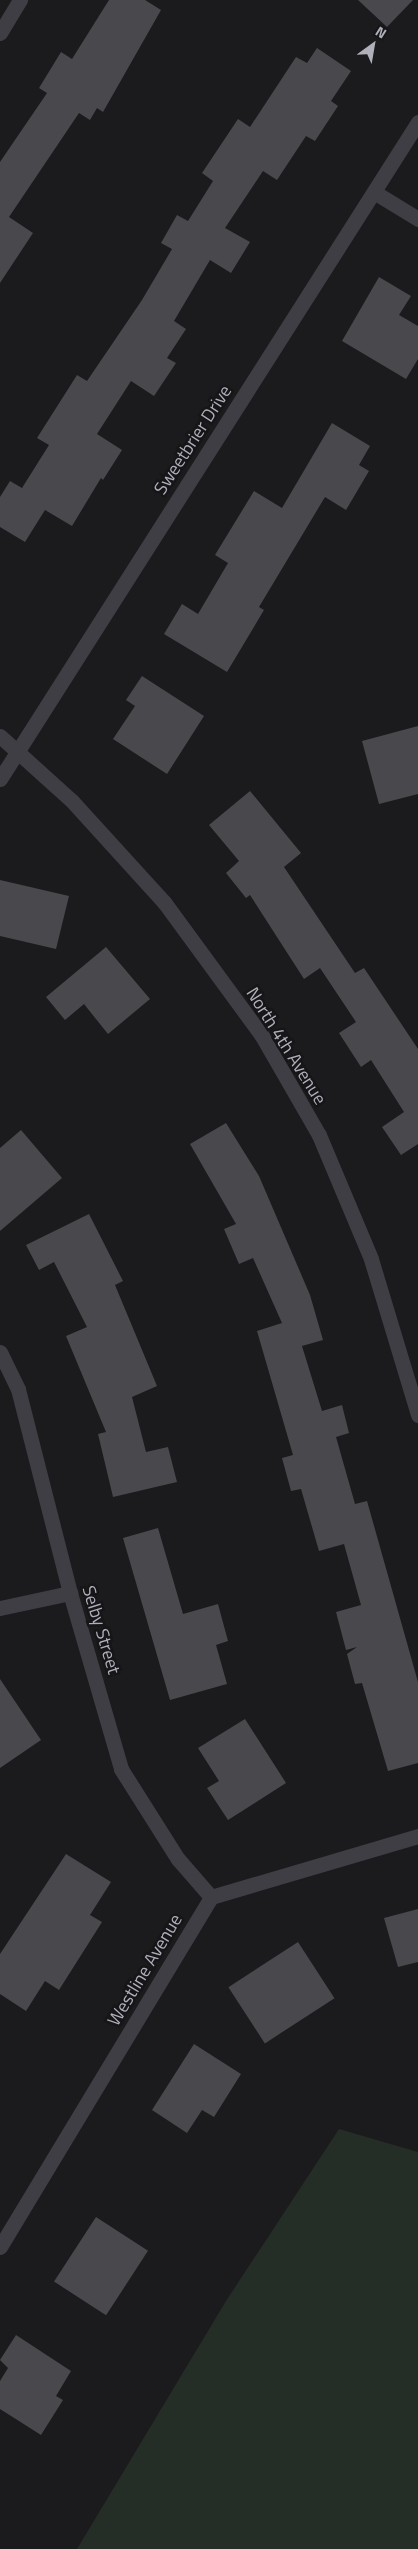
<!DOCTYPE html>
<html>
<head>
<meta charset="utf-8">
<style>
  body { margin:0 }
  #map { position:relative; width:418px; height:2549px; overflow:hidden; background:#1b1b1d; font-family:"Titillium Web",sans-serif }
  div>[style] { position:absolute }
  .green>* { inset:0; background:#252d27 }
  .building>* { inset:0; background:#49484d; transform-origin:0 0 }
  .street>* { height:15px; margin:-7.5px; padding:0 7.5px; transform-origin:7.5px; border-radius:7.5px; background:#3e3e44 }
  span { translate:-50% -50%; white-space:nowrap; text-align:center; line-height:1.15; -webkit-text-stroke:5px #161618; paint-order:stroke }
  .street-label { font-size:18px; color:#afb0bb }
  .north { position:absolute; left:348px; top:20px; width:50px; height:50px; -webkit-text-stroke:4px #161618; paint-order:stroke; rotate:32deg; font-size:14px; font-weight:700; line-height:20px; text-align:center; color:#afb0bb }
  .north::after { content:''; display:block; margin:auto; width:18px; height:22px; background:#afb0bb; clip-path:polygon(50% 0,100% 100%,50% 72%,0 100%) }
</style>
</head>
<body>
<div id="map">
  <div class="green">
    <div style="clip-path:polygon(339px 2129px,418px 2152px,418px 2549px,77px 2549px,226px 2301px)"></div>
  </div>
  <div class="building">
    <div style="clip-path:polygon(109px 0,145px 0,161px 10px,103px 112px,97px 108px,90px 120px,79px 113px,9px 217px,33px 233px,0 283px,0 162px,47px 93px,39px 88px,61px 52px,72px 59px)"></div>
    <div style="clip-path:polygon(358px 0,413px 0,387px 27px)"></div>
    <div style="clip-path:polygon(317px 48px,351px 71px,331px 101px,338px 106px,315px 141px,306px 136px,277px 180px,263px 171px,225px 228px,250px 242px,231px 273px,210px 260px,174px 321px,186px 329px,167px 358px,176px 363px,154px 396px,131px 381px,97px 434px,122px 450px,103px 480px,101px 478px,72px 526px,45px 510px,25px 542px,0 527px,0 497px,10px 481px,22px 488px,49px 445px,37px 438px,77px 375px,87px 381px,142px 300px,172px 249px,161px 243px,177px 215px,188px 221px,213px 181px,202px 173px,238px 119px,250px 127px,296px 57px,307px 63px)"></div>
    <div style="clip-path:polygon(379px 277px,411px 296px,399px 315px,418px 326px,418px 359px,406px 379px,342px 341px)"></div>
    <div style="clip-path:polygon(332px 423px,370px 446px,359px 465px,369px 471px,346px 510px,325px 497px,259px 607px,264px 610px,227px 672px,164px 634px,182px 604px,198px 614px,228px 563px,215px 555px,254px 491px,282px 508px)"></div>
    <div style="clip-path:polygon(142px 676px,204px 716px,167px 774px,113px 739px,135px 706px,126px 700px)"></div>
    <div style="clip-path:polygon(418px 726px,418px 794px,379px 804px,362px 741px)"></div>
    <div style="clip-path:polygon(250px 791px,301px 853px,284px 867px,355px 973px,364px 968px,418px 1049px,418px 1144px,401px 1155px,382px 1127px,404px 1112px,371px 1060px,361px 1067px,339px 1033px,356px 1022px,320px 968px,304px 979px,250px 895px,246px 898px,226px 873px,239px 861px,209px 825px)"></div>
    <div style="clip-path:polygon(0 880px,69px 896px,56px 949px,0 936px)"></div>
    <div style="clip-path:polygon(106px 947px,150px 999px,108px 1034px,84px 1004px,65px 1020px,46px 997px)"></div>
    <div style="clip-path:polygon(226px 1123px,259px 1176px,310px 1295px,323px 1340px,302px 1346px,322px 1411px,342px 1405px,349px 1433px,336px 1437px,355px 1504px,367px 1501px,418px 1682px,418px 1763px,388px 1771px,362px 1683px,355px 1684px,347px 1654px,357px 1647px,346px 1650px,336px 1612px,361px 1605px,344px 1544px,319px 1551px,301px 1489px,291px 1491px,282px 1458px,293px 1455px,257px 1331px,282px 1323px,253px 1258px,239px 1264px,224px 1229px,236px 1224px,190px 1144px)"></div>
    <div style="clip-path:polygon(21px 1130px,62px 1178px,0 1231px,0 1148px)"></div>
    <div style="clip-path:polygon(89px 1214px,123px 1281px,115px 1285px,157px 1386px,132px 1397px,146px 1452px,168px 1447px,177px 1482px,113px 1497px,98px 1434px,106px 1432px,66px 1336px,87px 1327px,54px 1262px,39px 1270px,26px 1245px)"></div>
    <div style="clip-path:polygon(158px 1528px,183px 1614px,218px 1604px,228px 1641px,216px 1645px,227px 1684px,170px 1700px,123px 1538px)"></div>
    <div style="clip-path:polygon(0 1679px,41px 1740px,0 1768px)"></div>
    <div style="clip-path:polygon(245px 1719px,286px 1783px,228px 1820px,207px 1788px,219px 1781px,198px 1748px)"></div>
    <div style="clip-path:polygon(66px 1854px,111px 1882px,90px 1915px,102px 1922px,59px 1990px,45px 1981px,26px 2011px,0 1994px,0 1954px)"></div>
    <div style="clip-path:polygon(418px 1909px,418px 1962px,398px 1967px,384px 1918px)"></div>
    <div style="left:298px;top:1942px;width:67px;height:83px;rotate:57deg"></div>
    <div style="clip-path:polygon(194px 2044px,241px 2074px,214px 2117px,202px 2110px,187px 2133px,152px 2110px)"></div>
    <div style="left:96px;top:2217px;width:62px;height:77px;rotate:33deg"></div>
    <div style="clip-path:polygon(16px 2335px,71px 2371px,56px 2396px,63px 2400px,41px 2435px,0 2409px,0 2381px,8px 2368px,0 2360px)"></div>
  </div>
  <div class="street">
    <div style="left:0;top:33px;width:39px;rotate:-59deg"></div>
    <div style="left:374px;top:192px;width:52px;rotate:31.5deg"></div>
    <div style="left:0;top:736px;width:97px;rotate:42.1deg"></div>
    <div style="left:72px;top:801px;width:137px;rotate:47.7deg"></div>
    <div style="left:164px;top:902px;width:166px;rotate:53.8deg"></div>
    <div style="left:262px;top:1036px;width:114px;rotate:60.1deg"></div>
    <div style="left:319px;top:1135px;width:134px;rotate:67.2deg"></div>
    <div style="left:371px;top:1259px;width:163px;rotate:73.2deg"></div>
    <div style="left:0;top:779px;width:779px;rotate:-57.53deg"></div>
    <div style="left:0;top:1352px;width:41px;rotate:64.1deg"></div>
    <div style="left:18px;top:1389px;width:211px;rotate:75.7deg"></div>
    <div style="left:70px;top:1593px;width:183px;rotate:73.8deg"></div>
    <div style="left:121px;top:1769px;width:107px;rotate:57.7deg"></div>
    <div style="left:178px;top:1859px;width:50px;rotate:49deg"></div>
    <div style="left:0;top:1608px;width:72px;rotate:-12.1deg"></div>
    <div style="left:0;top:2247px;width:409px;rotate:-58.9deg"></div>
    <div style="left:211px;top:1897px;width:216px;rotate:-16.4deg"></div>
  </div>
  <div class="street-label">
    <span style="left:193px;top:440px;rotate:-57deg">Sweetbrier Drive</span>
    <span style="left:286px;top:1046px;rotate:58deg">North 4th Avenue</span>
    <span style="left:101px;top:1630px;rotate:73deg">Selby Street</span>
    <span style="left:145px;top:1970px;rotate:-59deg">Westline Avenue</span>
  </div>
  <div class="north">N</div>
</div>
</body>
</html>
